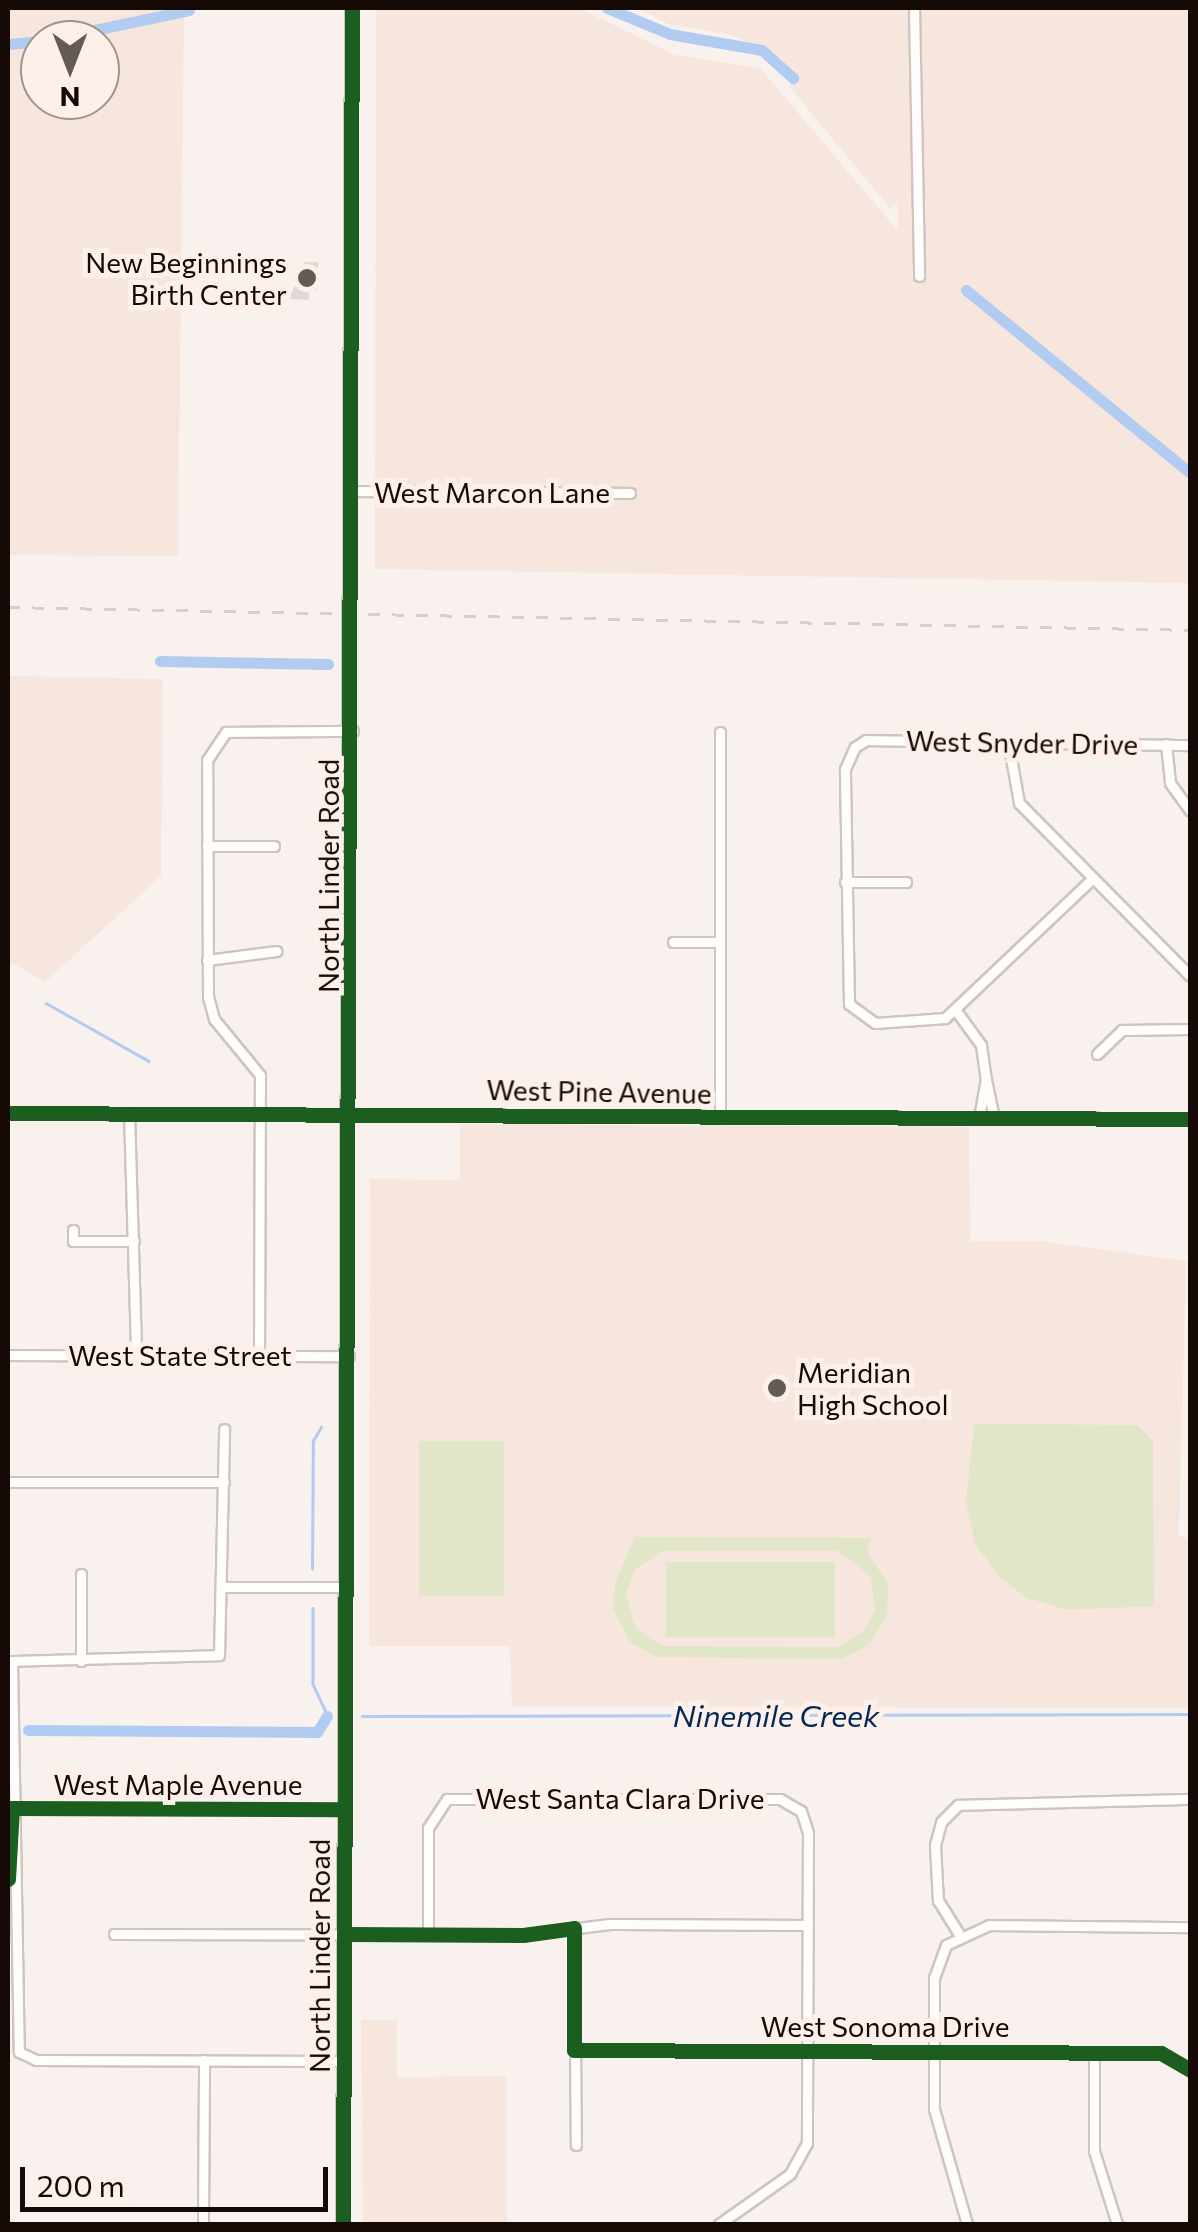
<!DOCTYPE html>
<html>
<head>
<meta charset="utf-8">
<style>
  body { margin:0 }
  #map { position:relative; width:1198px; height:2232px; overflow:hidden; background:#f8f1ee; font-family:Commissioner,sans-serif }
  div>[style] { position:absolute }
  .built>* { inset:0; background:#f6e6de }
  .green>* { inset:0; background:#e0e6c7; transform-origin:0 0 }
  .stream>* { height:2.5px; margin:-1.25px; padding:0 1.25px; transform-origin:1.25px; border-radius:1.25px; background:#b2cbf0 }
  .canal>* { height:11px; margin:-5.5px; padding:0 5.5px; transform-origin:5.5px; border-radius:5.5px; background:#b2cbf0 }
  .building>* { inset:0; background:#e2d8d5 }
  .roads { filter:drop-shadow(2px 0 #cec5c1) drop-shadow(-2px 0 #cec5c1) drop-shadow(0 2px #cec5c1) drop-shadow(0 -2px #cec5c1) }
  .minor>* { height:9px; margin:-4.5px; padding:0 4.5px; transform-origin:4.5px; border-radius:4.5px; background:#fefdfc }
  .tertiary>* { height:11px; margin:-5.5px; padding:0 5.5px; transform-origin:5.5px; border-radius:5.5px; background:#fefdfc }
  .secondary>* { height:12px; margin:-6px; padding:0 6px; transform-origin:6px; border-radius:6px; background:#fefdfc }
  .rail>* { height:2.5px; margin-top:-1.25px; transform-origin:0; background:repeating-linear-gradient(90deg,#d3d0cf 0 12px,transparent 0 24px) }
  .cycleway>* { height:15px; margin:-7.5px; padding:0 7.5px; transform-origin:7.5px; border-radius:7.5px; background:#1b5e20 }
  .dots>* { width:28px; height:28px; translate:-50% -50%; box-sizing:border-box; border:5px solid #fdefe9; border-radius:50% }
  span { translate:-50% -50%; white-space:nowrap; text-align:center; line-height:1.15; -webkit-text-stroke:10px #fdefe9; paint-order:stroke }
  .poi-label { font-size:28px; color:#150a06 }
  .right { translate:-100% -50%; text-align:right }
  .left { translate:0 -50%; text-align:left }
  .street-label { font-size:28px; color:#150a06 }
  .water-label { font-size:30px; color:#022857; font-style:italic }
  .frame { position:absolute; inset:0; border:10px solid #150a06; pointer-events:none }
  .north { position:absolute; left:20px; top:20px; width:100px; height:100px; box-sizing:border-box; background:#fdefe9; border:2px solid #a0938e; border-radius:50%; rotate:180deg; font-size:28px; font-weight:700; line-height:40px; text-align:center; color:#150a06 }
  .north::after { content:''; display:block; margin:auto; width:35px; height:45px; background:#645b57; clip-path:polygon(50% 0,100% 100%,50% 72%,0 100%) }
  .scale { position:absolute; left:20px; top:2167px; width:308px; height:45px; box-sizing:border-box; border:5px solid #150a06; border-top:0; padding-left:12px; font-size:30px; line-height:35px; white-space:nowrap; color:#150a06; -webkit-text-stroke:8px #fdefe9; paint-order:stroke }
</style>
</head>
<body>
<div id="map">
  <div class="built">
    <div style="clip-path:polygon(evenodd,8px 8px,184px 8px,178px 556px,8px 555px,8px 8px,100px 40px,100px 100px,40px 100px,40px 40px,100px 40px)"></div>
    <div style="clip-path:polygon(376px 8px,579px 8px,675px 55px,760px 68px,898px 231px,898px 201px,890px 208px,789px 86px,795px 75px,773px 52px,725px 33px,670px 25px,639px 8px,1190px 8px,1190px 583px,375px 569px)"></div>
    <div style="clip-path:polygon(8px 676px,163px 679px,161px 876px,45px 982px,8px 961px)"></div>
    <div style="clip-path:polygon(460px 1124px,969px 1127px,970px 1241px,1040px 1241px,1186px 1261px,1179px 1535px,1190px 1539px,1190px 1708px,512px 1707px,510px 1646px,369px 1646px,370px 1179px,460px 1180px)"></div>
    <div style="clip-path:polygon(361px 2020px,397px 2020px,397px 2077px,506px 2076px,507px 2224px,363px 2224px)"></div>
  </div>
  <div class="green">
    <div style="clip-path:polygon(974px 1424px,1137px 1425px,1153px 1441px,1154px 1606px,1068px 1610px,1027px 1598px,998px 1576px,975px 1543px,966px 1502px)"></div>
    <div style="left:504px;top:1441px;width:155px;height:85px;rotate:90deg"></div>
    <div style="clip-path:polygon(evenodd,635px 1537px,871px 1538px,867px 1552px,888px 1584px,887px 1616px,869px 1645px,842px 1659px,656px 1657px,630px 1642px,613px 1609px,615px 1583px,635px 1537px,663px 1551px,837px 1551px,871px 1576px,875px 1610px,863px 1632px,837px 1647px,662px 1646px,635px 1627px,626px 1595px,635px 1569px,663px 1551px)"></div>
    <div style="left:666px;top:1562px;width:169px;height:75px"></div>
  </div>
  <div class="stream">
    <div style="left:46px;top:1003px;width:118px;rotate:29.4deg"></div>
    <div style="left:312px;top:1569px;width:128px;rotate:-89.6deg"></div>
    <div style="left:313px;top:1441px;width:16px;rotate:-60deg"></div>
    <div style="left:313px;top:1608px;width:76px;rotate:90deg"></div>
    <div style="left:313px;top:1684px;width:35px;rotate:65deg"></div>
    <div style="left:362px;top:1716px;width:828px;rotate:-0.14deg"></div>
  </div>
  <div class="canal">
    <div style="left:607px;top:8px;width:68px;rotate:22.4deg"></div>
    <div style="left:670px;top:34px;width:93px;rotate:9.9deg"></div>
    <div style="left:762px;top:50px;width:42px;rotate:42.1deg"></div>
    <div style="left:47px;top:40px;width:145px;rotate:-11.9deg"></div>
    <div style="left:8px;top:44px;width:32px;rotate:-5deg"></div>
    <div style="left:966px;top:290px;width:289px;rotate:39.2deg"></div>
    <div style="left:160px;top:661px;width:168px;rotate:1deg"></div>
    <div style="left:28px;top:1730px;width:289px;rotate:0.4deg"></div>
    <div style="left:317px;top:1732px;width:19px;rotate:-58deg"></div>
  </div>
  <div class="building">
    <div style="clip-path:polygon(305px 262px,318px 262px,317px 290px,309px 289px,309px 300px,289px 299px)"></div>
  </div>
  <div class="roads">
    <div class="minor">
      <div style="left:914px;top:8px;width:268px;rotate:88.9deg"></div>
      <div style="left:355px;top:491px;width:275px;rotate:0.4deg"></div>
      <div style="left:1008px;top:741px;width:63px;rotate:79.9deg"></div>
      <div style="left:1019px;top:803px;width:243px;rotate:45.3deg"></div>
      <div style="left:1166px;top:744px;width:39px;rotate:84deg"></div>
      <div style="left:1170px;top:783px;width:34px;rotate:54deg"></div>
      <div style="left:207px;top:846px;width:67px"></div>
      <div style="left:1093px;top:878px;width:204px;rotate:136.6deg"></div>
      <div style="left:945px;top:1018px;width:70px;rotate:175.9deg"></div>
      <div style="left:875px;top:1023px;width:32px;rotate:-144deg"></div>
      <div style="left:849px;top:1004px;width:235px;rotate:-91deg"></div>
      <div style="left:845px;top:769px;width:24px;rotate:-66deg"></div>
      <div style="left:855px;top:747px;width:13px;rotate:-32deg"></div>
      <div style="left:866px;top:740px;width:324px;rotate:0.9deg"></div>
      <div style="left:845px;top:882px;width:61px"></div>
      <div style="left:673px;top:942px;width:47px"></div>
      <div style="left:207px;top:960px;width:70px;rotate:-7.4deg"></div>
      <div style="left:957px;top:1012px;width:41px;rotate:54deg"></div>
      <div style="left:981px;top:1045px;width:35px;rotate:82deg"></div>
      <div style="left:1097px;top:1054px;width:35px;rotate:-44deg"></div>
      <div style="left:1122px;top:1030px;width:68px;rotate:-0.8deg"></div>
      <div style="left:129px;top:1113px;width:242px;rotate:88.3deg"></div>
      <div style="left:720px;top:1118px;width:386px;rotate:-90deg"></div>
      <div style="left:979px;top:1118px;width:39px;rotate:-80deg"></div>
      <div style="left:986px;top:1080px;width:39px;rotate:78deg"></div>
      <div style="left:73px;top:1230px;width:11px;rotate:90deg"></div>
      <div style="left:73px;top:1241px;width:61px"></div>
      <div style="left:8px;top:1355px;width:341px;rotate:0.2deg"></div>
      <div style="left:259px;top:1355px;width:280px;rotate:-89.8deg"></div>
      <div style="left:260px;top:1075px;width:72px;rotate:-129.4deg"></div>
      <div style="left:214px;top:1019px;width:23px;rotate:-105deg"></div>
      <div style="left:208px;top:997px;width:237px;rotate:-90.2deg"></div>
      <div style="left:207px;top:760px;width:34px;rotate:-56deg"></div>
      <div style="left:226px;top:732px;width:127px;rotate:-0.5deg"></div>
      <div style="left:8px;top:1482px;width:216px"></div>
      <div style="left:223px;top:1587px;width:124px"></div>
      <div style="left:9px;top:1661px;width:210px;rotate:-1.6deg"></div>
      <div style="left:219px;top:1655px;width:226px;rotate:-88.7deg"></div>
      <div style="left:12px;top:1661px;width:391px;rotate:89deg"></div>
      <div style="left:19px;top:2052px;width:19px;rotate:25deg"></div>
      <div style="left:36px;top:2060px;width:307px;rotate:0.2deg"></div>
      <div style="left:81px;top:1661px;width:87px;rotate:-90deg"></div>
      <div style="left:12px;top:1808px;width:332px;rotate:0.2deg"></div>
      <div style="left:574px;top:1928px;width:217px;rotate:89.5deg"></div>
      <div style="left:114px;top:1934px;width:409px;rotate:0.1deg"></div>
      <div style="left:523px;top:1935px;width:87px;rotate:-7.3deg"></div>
      <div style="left:609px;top:1924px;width:199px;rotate:0.3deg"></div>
      <div style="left:959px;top:1934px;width:39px;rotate:-122deg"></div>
      <div style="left:938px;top:1901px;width:56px;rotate:-93.1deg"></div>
      <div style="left:935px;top:1845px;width:24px;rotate:-75deg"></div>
      <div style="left:941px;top:1822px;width:24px;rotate:-45deg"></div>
      <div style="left:958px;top:1805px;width:232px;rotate:-1.5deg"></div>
      <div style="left:428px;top:1935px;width:107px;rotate:-90deg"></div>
      <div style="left:428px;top:1828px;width:35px;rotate:-57deg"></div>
      <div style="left:447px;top:1799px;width:333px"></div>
      <div style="left:780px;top:1799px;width:24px;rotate:30deg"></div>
      <div style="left:801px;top:1811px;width:23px;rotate:72deg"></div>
      <div style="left:808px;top:1833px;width:310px;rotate:90.2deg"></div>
      <div style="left:807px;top:2143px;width:35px;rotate:119deg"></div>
      <div style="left:790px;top:2174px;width:87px;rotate:144.8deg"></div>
      <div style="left:574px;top:2050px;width:587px;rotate:0.29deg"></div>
      <div style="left:1161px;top:2053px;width:34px;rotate:30deg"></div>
      <div style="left:1094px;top:2052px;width:99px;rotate:90deg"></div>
      <div style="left:1094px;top:2151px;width:77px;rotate:72.5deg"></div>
      <div style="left:203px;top:2219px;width:159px;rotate:-89.6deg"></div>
      <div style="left:967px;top:2224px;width:120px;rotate:-106deg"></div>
      <div style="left:934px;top:2109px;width:131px;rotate:-90deg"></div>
      <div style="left:934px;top:1978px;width:35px;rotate:-70deg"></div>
      <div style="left:946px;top:1945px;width:47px;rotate:-24.9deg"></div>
      <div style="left:989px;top:1925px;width:201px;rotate:0.6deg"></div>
    </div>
    <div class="tertiary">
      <div style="left:8px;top:1113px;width:1182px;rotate:0.29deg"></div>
    </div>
    <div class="secondary">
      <div style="left:343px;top:2224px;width:2216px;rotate:-89.77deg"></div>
    </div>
  </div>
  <div class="rail">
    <div style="left:8px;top:607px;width:1182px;rotate:1.11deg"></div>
  </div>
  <div class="cycleway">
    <div style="left:8px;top:1113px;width:1182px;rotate:0.29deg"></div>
    <div style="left:8px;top:1879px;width:71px;rotate:-86.8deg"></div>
    <div style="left:12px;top:1808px;width:332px;rotate:0.2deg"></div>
    <div style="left:345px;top:1934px;width:178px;rotate:0.3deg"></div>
    <div style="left:523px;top:1935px;width:51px;rotate:-7.8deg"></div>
    <div style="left:574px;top:1928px;width:122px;rotate:90deg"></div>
    <div style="left:574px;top:2050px;width:587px;rotate:0.29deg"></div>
    <div style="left:1161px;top:2053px;width:34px;rotate:30deg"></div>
    <div style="left:343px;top:2224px;width:2216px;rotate:-89.77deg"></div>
  </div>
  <div class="dots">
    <div style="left:307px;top:278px;background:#645b57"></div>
    <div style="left:777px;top:1388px;background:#645b57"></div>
  </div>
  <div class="poi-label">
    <span class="right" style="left:287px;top:278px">New Beginnings<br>Birth Center</span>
    <span class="left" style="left:797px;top:1388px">Meridian<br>High School</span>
  </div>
  <div class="street-label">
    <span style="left:492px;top:492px">West Marcon Lane</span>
    <span style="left:1022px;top:742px;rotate:1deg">West Snyder Drive</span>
    <span style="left:328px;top:876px;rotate:-90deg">North Linder Road</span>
    <span style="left:599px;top:1091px;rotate:1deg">West Pine Avenue</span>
    <span style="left:180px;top:1355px">West State Street</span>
    <span style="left:178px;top:1784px">West Maple Avenue</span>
    <span style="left:620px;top:1798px">West Santa Clara Drive</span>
    <span style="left:319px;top:1956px;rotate:-90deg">North Linder Road</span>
    <span style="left:885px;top:2026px">West Sonoma Drive</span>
  </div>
  <div class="water-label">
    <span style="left:776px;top:1715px">Ninemile Creek</span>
  </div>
  <div class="frame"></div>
  <div class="north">N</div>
  <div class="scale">200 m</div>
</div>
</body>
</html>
